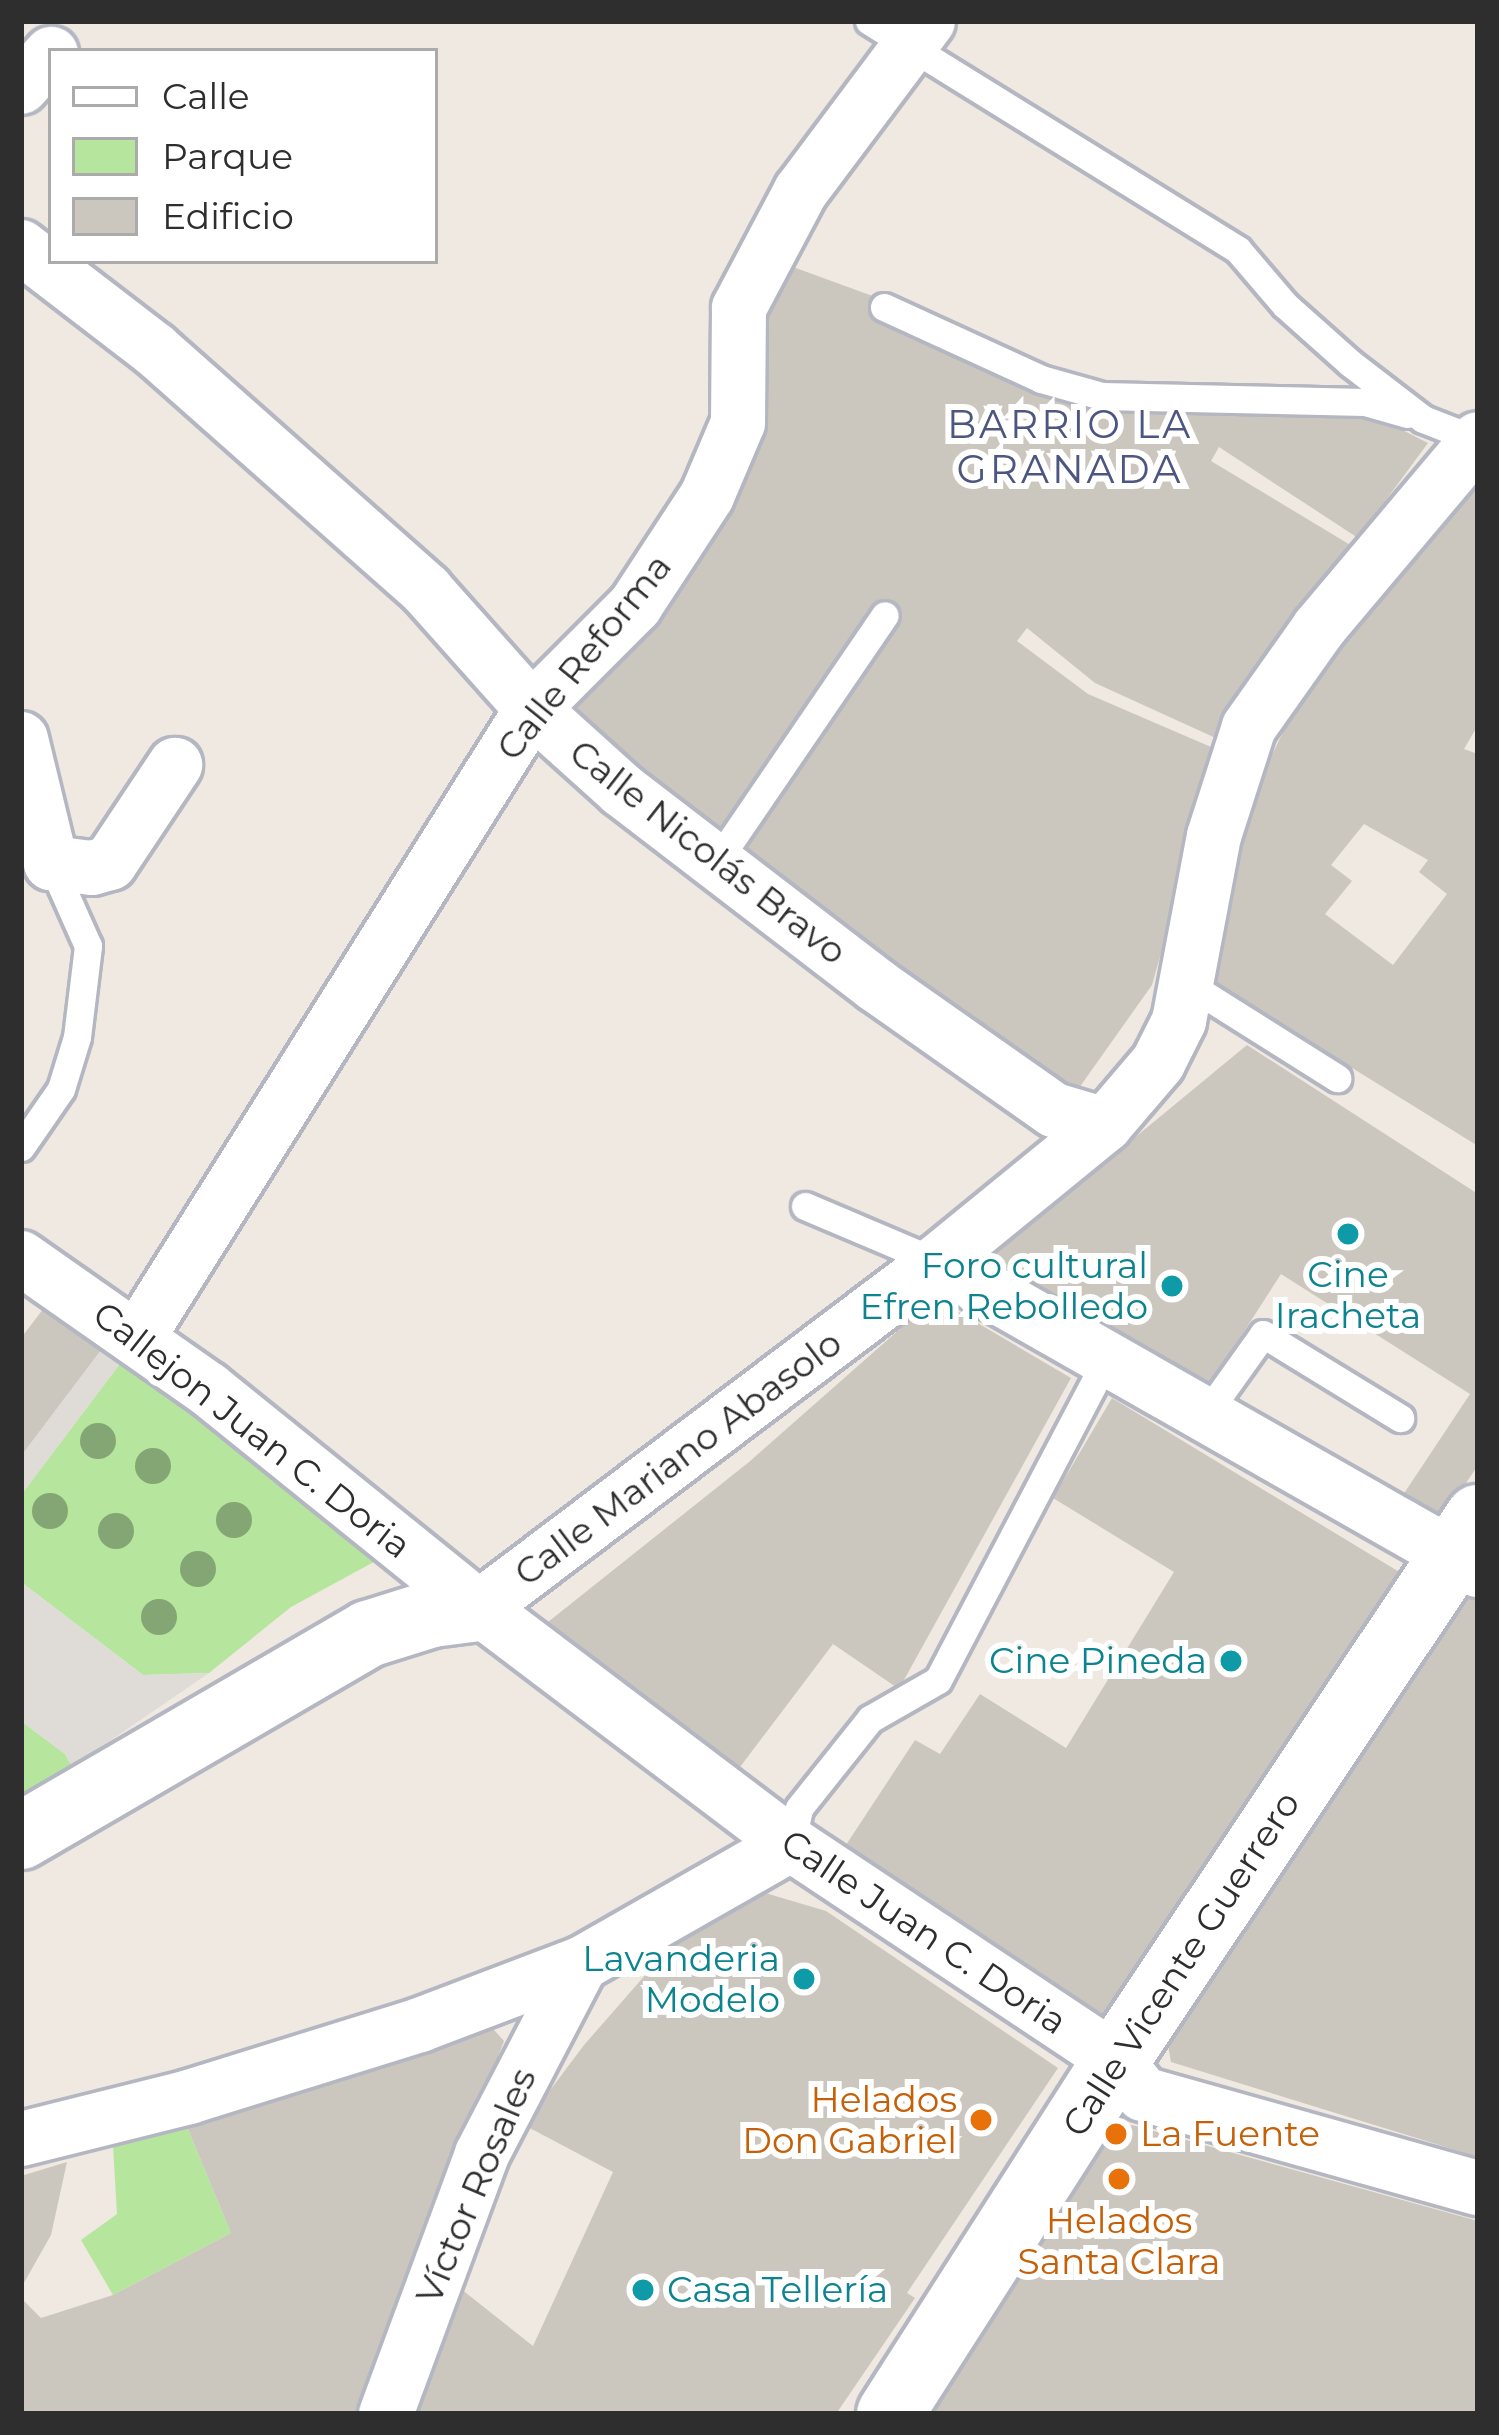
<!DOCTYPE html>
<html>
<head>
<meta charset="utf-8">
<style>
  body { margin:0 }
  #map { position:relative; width:1499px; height:2435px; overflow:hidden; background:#efe9e1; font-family:Montserrat,sans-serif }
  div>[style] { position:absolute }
  .green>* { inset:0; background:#b6e59e }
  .plaza>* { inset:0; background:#dfdcd8 }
  .building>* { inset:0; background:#cbc7bf }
  .roads { filter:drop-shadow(3px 0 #b4b7c1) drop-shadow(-3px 0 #b4b7c1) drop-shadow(0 3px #b4b7c1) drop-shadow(0 -3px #b4b7c1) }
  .lane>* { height:27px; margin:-13.5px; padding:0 13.5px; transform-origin:13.5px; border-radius:13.5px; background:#fff }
  .street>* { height:54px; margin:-27px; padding:0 27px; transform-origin:27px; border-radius:27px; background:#fff }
  .secondary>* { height:66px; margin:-33px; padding:0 33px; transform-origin:33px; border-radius:33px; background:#fff }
  .trees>* { width:36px; height:36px; margin:-18px; border-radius:50%; background:#84a574 }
  .dots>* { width:33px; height:33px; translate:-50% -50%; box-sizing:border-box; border:6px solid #fff; border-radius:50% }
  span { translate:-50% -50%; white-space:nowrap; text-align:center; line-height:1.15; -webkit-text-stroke:12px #fff; paint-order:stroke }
  .street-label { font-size:36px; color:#2e2e2e }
  .culture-label { font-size:36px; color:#0d838f }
  .right { translate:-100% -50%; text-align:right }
  .left { translate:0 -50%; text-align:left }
  .food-label { font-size:36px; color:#c56008 }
  .neighbourhood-label { font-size:39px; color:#4d5680; letter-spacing:3px }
  .frame { position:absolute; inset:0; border:24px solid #2e2e2e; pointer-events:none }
  .legend { position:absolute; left:48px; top:48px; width:390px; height:216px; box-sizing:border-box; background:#fff; border:3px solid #ababab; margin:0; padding:15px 21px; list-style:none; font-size:36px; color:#2e2e2e }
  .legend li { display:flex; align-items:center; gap:24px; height:60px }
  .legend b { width:60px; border:3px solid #ababab }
</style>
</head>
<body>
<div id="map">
  <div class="green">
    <div style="clip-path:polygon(122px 1361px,383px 1557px,291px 1607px,209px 1673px,143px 1675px,21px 1582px,21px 1495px)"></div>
    <div style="clip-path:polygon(21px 1721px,65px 1754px,72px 1767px,21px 1800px)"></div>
    <div style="clip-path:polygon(185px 2122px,231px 2233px,113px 2295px,81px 2240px,117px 2214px,113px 2146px)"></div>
  </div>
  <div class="plaza">
    <div style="clip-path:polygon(104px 1346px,122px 1361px,21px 1495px,21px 1456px)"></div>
    <div style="clip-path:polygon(21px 1582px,143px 1675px,209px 1673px,72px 1767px,65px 1754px,21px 1721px)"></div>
  </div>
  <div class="building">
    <div style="clip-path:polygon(774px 260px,878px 298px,1040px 386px,1357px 407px,1428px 443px,1358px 538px,1219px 447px,1211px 461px,1352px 546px,1229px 711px,1220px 740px,1095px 683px,1027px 628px,1017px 641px,1088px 694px,1218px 750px,1152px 985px,1074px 1095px,714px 852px,560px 716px,650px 609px)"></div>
    <div style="clip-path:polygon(evenodd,1478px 484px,1478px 725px,1464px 749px,1478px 754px,1478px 1146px,1207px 978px,1248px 805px,1297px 703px,1478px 484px,1364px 824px,1428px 860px,1419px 872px,1447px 894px,1393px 965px,1325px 914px,1352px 881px,1331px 865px,1364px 824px)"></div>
    <div style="clip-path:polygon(1247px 1045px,1478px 1194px,1478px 1465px,1443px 1518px,1403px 1495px,1470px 1394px,1281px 1274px,1209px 1386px,991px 1256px)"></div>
    <div style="clip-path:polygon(935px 1298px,1071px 1378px,899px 1689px,833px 1644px,737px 1771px,548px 1622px,749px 1462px)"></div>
    <div style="clip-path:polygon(47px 1304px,104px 1346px,21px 1456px,21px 1338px)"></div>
    <div style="clip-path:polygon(1112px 1398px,1401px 1573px,1107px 2016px,953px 1928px,842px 1851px,915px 1740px,940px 1754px,980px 1694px,1066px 1748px,1174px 1572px,1053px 1498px)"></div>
    <div style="clip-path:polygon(1475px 1585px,1478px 1587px,1478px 2157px,1171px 2062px,1167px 2040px)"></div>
    <div style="clip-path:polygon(755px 1890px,826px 1911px,1058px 2068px,907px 2293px,915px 2298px,836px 2414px,411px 2414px,456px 2285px,533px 2346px,613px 2172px,524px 2125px,584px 2045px,675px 1941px)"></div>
    <div style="clip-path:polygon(486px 2021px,504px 2041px,361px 2414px,21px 2414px,21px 2298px,41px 2318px,113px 2295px,231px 2233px,185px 2122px)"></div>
    <div style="clip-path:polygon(1132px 2125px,1478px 2221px,1476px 2414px,933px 2414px,1102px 2139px)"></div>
    <div style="clip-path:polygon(67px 2162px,51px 2235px,21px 2288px,21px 2176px)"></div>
  </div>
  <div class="roads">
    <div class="lane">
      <div style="left:869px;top:21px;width:434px;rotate:31.8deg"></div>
      <div style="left:1238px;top:250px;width:72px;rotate:49.5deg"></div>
      <div style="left:1285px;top:305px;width:87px;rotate:41.7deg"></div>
      <div style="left:1350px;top:363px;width:92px;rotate:37.5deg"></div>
      <div style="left:1423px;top:419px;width:58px;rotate:21.3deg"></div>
      <div style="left:884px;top:307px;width:173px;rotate:24.6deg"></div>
      <div style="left:1041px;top:379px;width:63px;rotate:15.6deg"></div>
      <div style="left:1102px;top:396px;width:263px;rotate:1.3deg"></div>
      <div style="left:1365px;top:402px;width:44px;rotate:15.9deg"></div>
      <div style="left:715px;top:864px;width:301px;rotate:-55.7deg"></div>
      <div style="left:1190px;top:978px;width:19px;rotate:51deg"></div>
      <div style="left:1202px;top:993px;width:160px;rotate:32.2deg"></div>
      <div style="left:21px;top:1147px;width:70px;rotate:-55.4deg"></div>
      <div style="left:61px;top:1089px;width:54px;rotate:-72.9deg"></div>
      <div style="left:77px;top:1037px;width:92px;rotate:-83.1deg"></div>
      <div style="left:88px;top:946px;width:91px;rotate:-114deg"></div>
      <div style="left:805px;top:1206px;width:143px;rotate:23deg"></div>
      <div style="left:1206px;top:1414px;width:98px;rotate:-54.5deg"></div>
      <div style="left:1263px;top:1334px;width:161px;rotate:31.5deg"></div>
      <div style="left:791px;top:1844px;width:37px;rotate:-77deg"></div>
      <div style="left:799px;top:1808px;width:114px;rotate:-51.4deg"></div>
      <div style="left:870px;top:1719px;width:78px;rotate:-29.8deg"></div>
      <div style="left:938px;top:1680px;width:364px;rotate:-62.3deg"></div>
    </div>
    <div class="street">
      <div style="left:21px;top:87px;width:45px;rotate:-47.7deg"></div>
      <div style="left:21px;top:247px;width:168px;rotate:37.5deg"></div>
      <div style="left:154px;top:349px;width:363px;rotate:41.5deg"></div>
      <div style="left:426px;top:590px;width:159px;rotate:48.3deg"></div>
      <div style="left:532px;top:709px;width:121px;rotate:42deg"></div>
      <div style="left:622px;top:790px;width:320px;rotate:37.5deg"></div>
      <div style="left:876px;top:985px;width:218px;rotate:35.1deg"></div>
      <div style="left:1054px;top:1110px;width:53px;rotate:16.4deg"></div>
      <div style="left:21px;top:739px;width:128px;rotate:76.4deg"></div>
      <div style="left:51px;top:863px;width:41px;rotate:7deg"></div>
      <div style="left:92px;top:868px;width:19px;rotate:-16deg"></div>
      <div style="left:110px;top:863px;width:118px;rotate:-56.4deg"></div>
      <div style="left:21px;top:1258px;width:228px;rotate:35deg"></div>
      <div style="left:208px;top:1389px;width:348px;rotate:38.9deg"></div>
      <div style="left:479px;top:1608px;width:391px;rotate:37.1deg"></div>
      <div style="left:791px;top:1844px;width:390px;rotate:33.6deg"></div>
      <div style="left:1116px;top:2060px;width:43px;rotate:51.5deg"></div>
      <div style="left:1143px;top:2094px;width:348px;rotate:15.7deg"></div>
      <div style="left:937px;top:1262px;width:623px;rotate:29.65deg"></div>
      <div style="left:138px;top:1337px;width:741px;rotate:-57.9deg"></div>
      <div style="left:532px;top:709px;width:146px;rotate:-45deg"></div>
      <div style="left:635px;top:606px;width:131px;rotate:-56.8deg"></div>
      <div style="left:707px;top:496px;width:79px;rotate:-67deg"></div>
      <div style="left:738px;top:423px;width:115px;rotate:-89.5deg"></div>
      <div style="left:739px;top:308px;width:132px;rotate:-62.1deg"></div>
      <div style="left:801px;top:191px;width:212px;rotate:-53.2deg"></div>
      <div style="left:479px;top:1608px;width:574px;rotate:-37.07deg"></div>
      <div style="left:937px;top:1262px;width:217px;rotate:-39.2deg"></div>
      <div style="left:1105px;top:1125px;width:82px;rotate:-49.5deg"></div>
      <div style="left:1158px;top:1063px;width:47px;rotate:-63.4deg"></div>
      <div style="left:1179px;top:1021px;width:188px;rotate:-79.3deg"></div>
      <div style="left:1214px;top:836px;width:114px;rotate:-72.2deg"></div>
      <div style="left:1249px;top:727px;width:121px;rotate:-54.7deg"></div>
      <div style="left:1319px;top:628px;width:247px;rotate:-49.9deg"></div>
      <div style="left:21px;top:2139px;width:173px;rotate:-14deg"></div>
      <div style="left:189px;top:2097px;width:242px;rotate:-17.3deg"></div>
      <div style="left:420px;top:2025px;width:172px;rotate:-20.8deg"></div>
      <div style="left:581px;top:1964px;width:242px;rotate:-29.7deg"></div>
      <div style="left:386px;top:2414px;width:277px;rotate:-69.7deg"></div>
      <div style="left:482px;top:2154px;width:214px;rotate:-62.5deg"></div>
    </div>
    <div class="secondary">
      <div style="left:21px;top:1836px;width:402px;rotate:-30.2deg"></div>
      <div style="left:368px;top:1634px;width:67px;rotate:-17.4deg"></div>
      <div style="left:432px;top:1614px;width:47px;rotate:-7.3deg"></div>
      <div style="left:890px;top:2414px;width:420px;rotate:-57.4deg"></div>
      <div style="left:1116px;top:2060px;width:652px;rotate:-56.26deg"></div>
    </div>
  </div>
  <div class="trees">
    <div style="left:98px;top:1441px"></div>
    <div style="left:153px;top:1466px"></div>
    <div style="left:50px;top:1511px"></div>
    <div style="left:234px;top:1520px"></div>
    <div style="left:116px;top:1531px"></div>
    <div style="left:198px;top:1569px"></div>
    <div style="left:159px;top:1617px"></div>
  </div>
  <div class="dots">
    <div style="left:1348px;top:1234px;background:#0f9aa8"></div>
    <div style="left:1172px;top:1286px;background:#0f9aa8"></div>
    <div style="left:1231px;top:1661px;background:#0f9aa8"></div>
    <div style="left:804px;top:1979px;background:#0f9aa8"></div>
    <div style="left:981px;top:2120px;background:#e8710a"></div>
    <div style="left:1116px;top:2134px;background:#e8710a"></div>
    <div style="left:1119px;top:2179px;background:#e8710a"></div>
    <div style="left:643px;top:2290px;background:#0f9aa8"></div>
  </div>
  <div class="street-label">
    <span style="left:584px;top:657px;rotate:-51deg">Calle Reforma</span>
    <span style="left:708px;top:852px;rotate:38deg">Calle Nicolás Bravo</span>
    <span style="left:252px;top:1430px;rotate:38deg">Callejon Juan C. Doria</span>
    <span style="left:678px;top:1458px;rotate:-37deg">Calle Mariano Abasolo</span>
    <span style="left:924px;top:1932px;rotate:34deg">Calle Juan C. Doria</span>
    <span style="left:1181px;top:1964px;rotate:-57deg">Calle Vicente Guerrero</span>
    <span style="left:476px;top:2186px;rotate:-67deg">Víctor Rosales</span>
  </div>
  <div class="culture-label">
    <span class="right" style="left:1148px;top:1286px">Foro cultural<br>Efren Rebolledo</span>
    <span style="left:1348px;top:1295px">Cine<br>Iracheta</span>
    <span class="right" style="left:1207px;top:1661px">Cine Pineda</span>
    <span class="right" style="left:780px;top:1979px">Lavanderia<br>Modelo</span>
    <span class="left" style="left:667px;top:2290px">Casa Tellería</span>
  </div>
  <div class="food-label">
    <span class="right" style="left:957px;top:2120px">Helados<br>Don Gabriel</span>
    <span class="left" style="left:1140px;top:2134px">La Fuente</span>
    <span style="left:1119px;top:2241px">Helados<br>Santa Clara</span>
  </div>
  <div class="neighbourhood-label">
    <span style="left:1070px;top:447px">BARRIO LA<br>GRANADA</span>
  </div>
  <div class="frame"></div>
  <ul class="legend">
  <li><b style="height:15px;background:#fff"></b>Calle</li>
  <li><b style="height:33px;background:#b6e59e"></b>Parque</li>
  <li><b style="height:33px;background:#cbc7bf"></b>Edificio</li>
  </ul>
</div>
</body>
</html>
